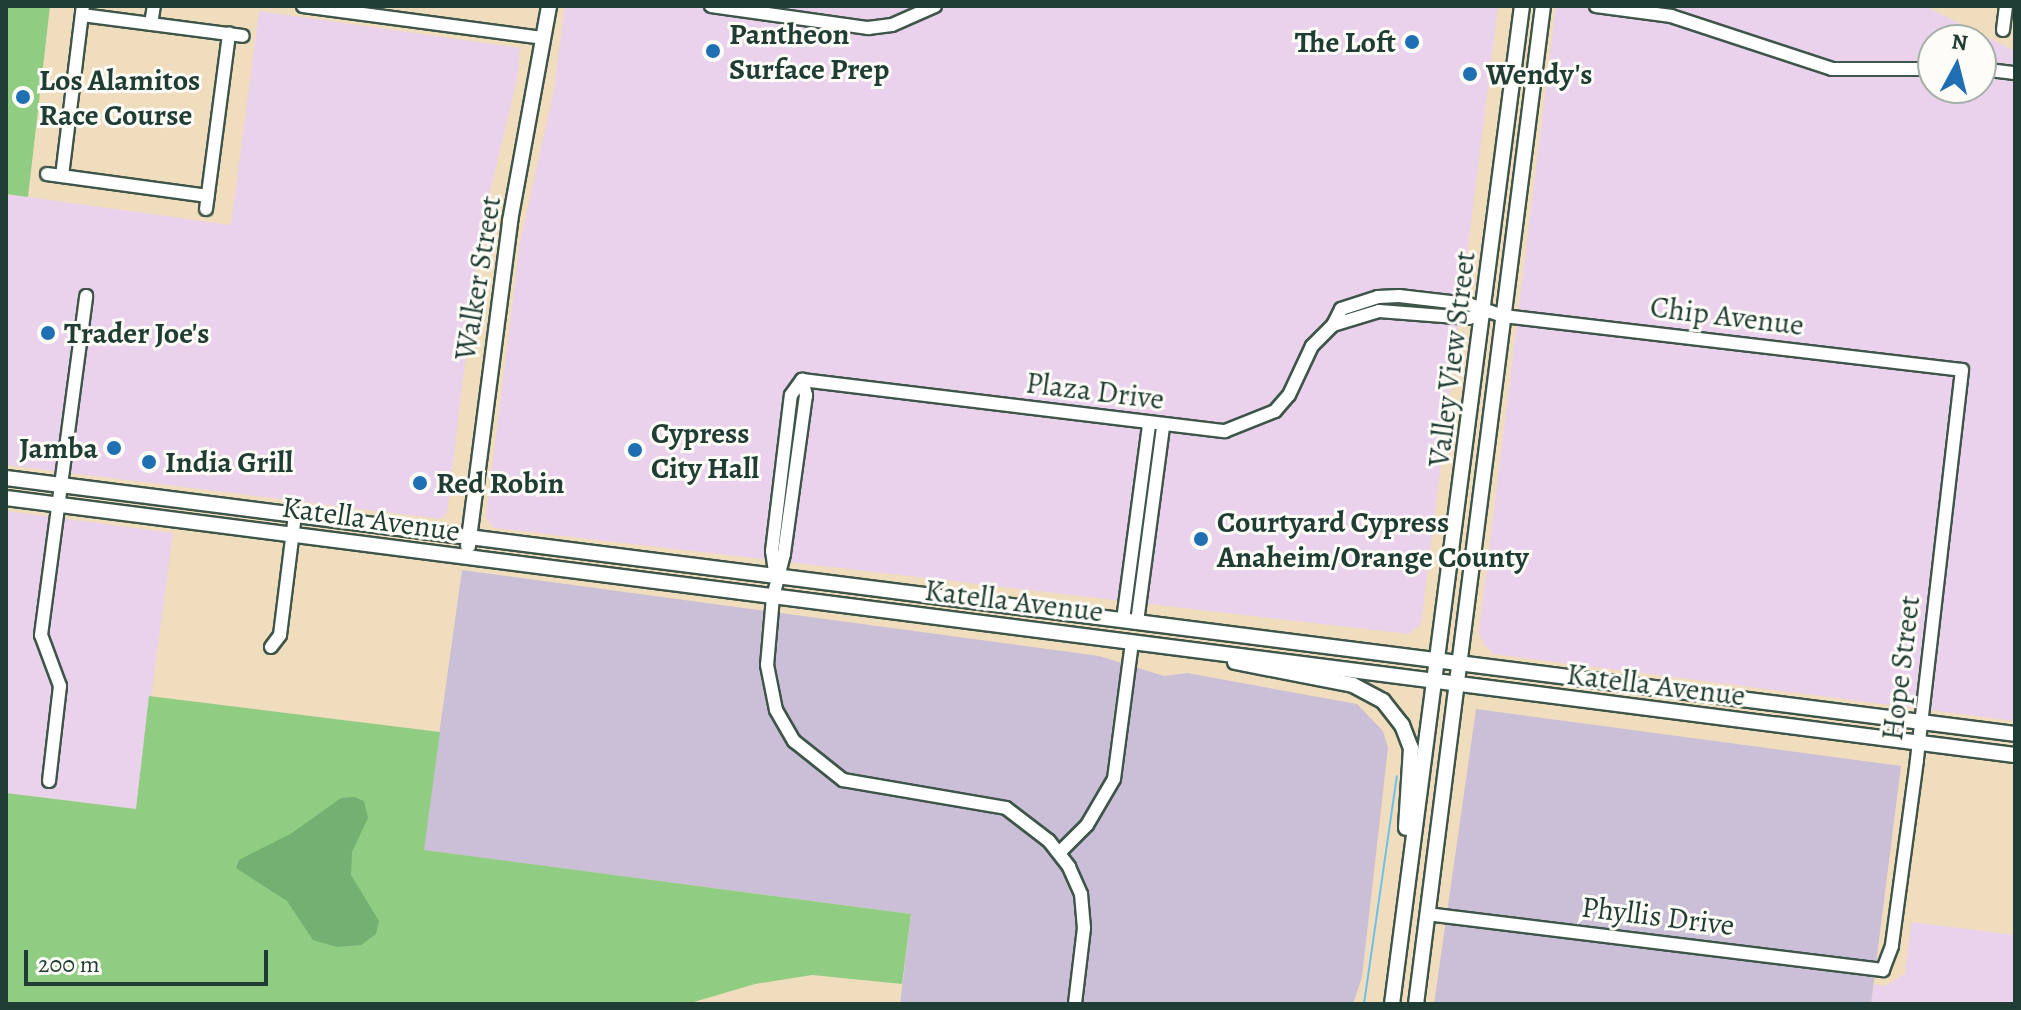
<!DOCTYPE html>
<html>
<head>
<meta charset="utf-8">
<style>
  body { margin:0 }
  #map { position:relative; width:2021px; height:1010px; overflow:hidden; background:#f0ddbd; font-family:Alegreya,serif }
  div>[style] { position:absolute }
  .built>* { inset:0; background:#ead1ec }
  .industrial>* { inset:0; background:#cabfd6 }
  .green>* { inset:0; background:#90cd83 }
  .forest>* { inset:0; background:#74b071 }
  .stream>* { height:2px; margin:-1px; padding:0 1px; transform-origin:1px; border-radius:1px; background:#6dc0e9 }
  .roads { filter:drop-shadow(2px 0 #3e5549) drop-shadow(-2px 0 #3e5549) drop-shadow(0 2px #3e5549) drop-shadow(0 -2px #3e5549) }
  .minor>* { height:12px; margin:-6px; padding:0 6px; transform-origin:6px; border-radius:6px; background:#fff }
  .major>* { height:14px; margin:-7px; padding:0 7px; transform-origin:7px; border-radius:7px; background:#fff }
  .dots>* { width:22px; height:22px; translate:-50% -50%; box-sizing:border-box; border:4px solid #fdfcf7; border-radius:50% }
  span { translate:-50% -50%; white-space:nowrap; text-align:center; line-height:1.15; -webkit-text-stroke:6px #fdfcf7; paint-order:stroke }
  .poi-label { font-size:30px; color:#1f3d34; font-weight:700 }
  .left { translate:0 -50%; text-align:left }
  .right { translate:-100% -50%; text-align:right }
  .street-label { font-size:30px; color:#1f3d34 }
  .frame { position:absolute; inset:0; border:8px solid #1f3d34; pointer-events:none }
  .north { position:absolute; left:1917px; top:24px; width:80px; height:80px; box-sizing:border-box; background:#fdfcf7; border:2px solid #a4b0a9; border-radius:50%; rotate:7deg; font-size:22px; font-weight:700; line-height:32px; text-align:center; color:#1f3d34 }
  .north::after { content:''; display:block; margin:auto; width:28px; height:36px; background:#1f6fb2; clip-path:polygon(50% 0,100% 100%,50% 72%,0 100%) }
  .scale { position:absolute; left:24px; top:950px; width:244px; height:36px; box-sizing:border-box; border:4px solid #1f3d34; border-top:0; padding-left:10px; font-size:24px; line-height:28px; white-space:nowrap; color:#1f3d34; -webkit-text-stroke:6px #fdfcf7; paint-order:stroke }
</style>
</head>
<body>
<div id="map">
  <div class="built">
    <div style="clip-path:polygon(565px 6px,1498px 6px,1421px 624px,1409px 634px,494px 528px,486px 517px,520px 243px,554px 90px)"></div>
    <div style="clip-path:polygon(evenodd,1556px 6px,1924px 6px,2015px 51px,2015px 721px,1493px 654px,1484px 644px,1479px 632px,1556px 6px,1933px 40px,1981px 40px,1981px 88px,1933px 88px,1933px 40px)"></div>
    <div style="clip-path:polygon(259px 11px,520px 48px,517px 79px,481px 229px,447px 513px,441px 519px,6px 465px,6px 194px,231px 225px)"></div>
    <div style="clip-path:polygon(6px 511px,173px 533px,136px 809px,6px 793px)"></div>
    <div style="clip-path:polygon(1911px 922px,2015px 935px,2015px 1004px,1871px 1004px,1874px 984px,1885px 986px,1905px 974px)"></div>
  </div>
  <div class="industrial">
    <div style="clip-path:polygon(462px 570px,1099px 656px,1164px 676px,1187px 673px,1357px 704px,1383px 731px,1388px 748px,1362px 977px,1353px 1004px,900px 1004px,911px 914px,423px 850px)"></div>
    <div style="clip-path:polygon(1476px 709px,1901px 766px,1871px 1004px,1434px 1004px)"></div>
  </div>
  <div class="green">
    <div style="clip-path:polygon(6px 6px,50px 6px,28px 197px,6px 194px)"></div>
    <div style="clip-path:polygon(149px 696px,440px 732px,424px 850px,911px 914px,902px 984px,812px 975px,755px 984px,687px 1004px,6px 1004px,6px 793px,136px 809px)"></div>
  </div>
  <div class="forest">
    <div style="clip-path:polygon(354px 797px,364px 801px,368px 818px,352px 852px,351px 875px,379px 921px,376px 934px,361px 945px,337px 947px,313px 940px,287px 901px,236px 868px,239px 860px,292px 833px,341px 798px)"></div>
  </div>
  <div class="stream">
    <div style="left:1364px;top:1004px;width:230px;rotate:-81.8deg"></div>
  </div>
  <div class="roads">
    <div class="minor">
      <div style="left:303px;top:6px;width:243px;rotate:7.6deg"></div>
      <div style="left:711px;top:6px;width:159px;rotate:8deg"></div>
      <div style="left:868px;top:28px;width:24px;rotate:-7deg"></div>
      <div style="left:892px;top:25px;width:47px;rotate:-23.8deg"></div>
      <div style="left:1596px;top:6px;width:76px;rotate:7.6deg"></div>
      <div style="left:1671px;top:16px;width:169px;rotate:18.2deg"></div>
      <div style="left:1832px;top:69px;width:101px"></div>
      <div style="left:82px;top:15px;width:162px;rotate:7.4deg"></div>
      <div style="left:151px;top:24px;width:18px;rotate:-81deg"></div>
      <div style="left:2003px;top:30px;width:24px;rotate:-83deg"></div>
      <div style="left:1981px;top:69px;width:34px;rotate:7deg"></div>
      <div style="left:47px;top:174px;width:162px;rotate:7.8deg"></div>
      <div style="left:62px;top:176px;width:171px;rotate:-83deg"></div>
      <div style="left:206px;top:209px;width:177px;rotate:-82.5deg"></div>
      <div style="left:1333px;top:325px;width:18px;rotate:-63deg"></div>
      <div style="left:1341px;top:309px;width:39px;rotate:-18deg"></div>
      <div style="left:1378px;top:297px;width:21px;rotate:-3deg"></div>
      <div style="left:1399px;top:296px;width:69px;rotate:6.6deg"></div>
      <div style="left:1468px;top:304px;width:37px;rotate:19deg"></div>
      <div style="left:1503px;top:316px;width:462px;rotate:6.7deg"></div>
      <div style="left:1962px;top:370px;width:393px;rotate:96.6deg"></div>
      <div style="left:1917px;top:760px;width:188px;rotate:97.7deg"></div>
      <div style="left:1892px;top:946px;width:26px;rotate:111deg"></div>
      <div style="left:1883px;top:970px;width:458px;rotate:-173deg"></div>
      <div style="left:802px;top:380px;width:16px;rotate:75deg"></div>
      <div style="left:806px;top:395px;width:161px;rotate:97.9deg"></div>
      <div style="left:784px;top:554px;width:44px;rotate:104.3deg"></div>
      <div style="left:773px;top:597px;width:68px;rotate:95deg"></div>
      <div style="left:767px;top:665px;width:46px;rotate:78.7deg"></div>
      <div style="left:776px;top:710px;width:36px;rotate:60deg"></div>
      <div style="left:794px;top:741px;width:63px;rotate:38.5deg"></div>
      <div style="left:843px;top:780px;width:165px;rotate:9.7deg"></div>
      <div style="left:1006px;top:808px;width:54px;rotate:37.5deg"></div>
      <div style="left:1049px;top:841px;width:33px;rotate:52deg"></div>
      <div style="left:1069px;top:867px;width:30px;rotate:66deg"></div>
      <div style="left:1081px;top:894px;width:34px;rotate:85deg"></div>
      <div style="left:1084px;top:928px;width:77px;rotate:96.8deg"></div>
      <div style="left:802px;top:380px;width:426px;rotate:6.9deg"></div>
      <div style="left:1225px;top:431px;width:54px;rotate:-21.8deg"></div>
      <div style="left:1275px;top:411px;width:21px;rotate:-49deg"></div>
      <div style="left:1289px;top:395px;width:54px;rotate:-64.9deg"></div>
      <div style="left:1312px;top:346px;width:30px;rotate:-45deg"></div>
      <div style="left:1333px;top:325px;width:48px;rotate:-16.9deg"></div>
      <div style="left:1379px;top:311px;width:90px;rotate:4.4deg"></div>
      <div style="left:1469px;top:318px;width:17px;rotate:-17deg"></div>
      <div style="left:775px;top:572px;width:21px;rotate:-98deg"></div>
      <div style="left:772px;top:551px;width:157px;rotate:-83.1deg"></div>
      <div style="left:791px;top:395px;width:19px;rotate:-54deg"></div>
      <div style="left:1123px;top:620px;width:198px;rotate:-82.4deg"></div>
      <div style="left:1137px;top:622px;width:198px;rotate:-82.4deg"></div>
      <div style="left:271px;top:647px;width:15px;rotate:-53deg"></div>
      <div style="left:280px;top:635px;width:121px;rotate:-82.9deg"></div>
      <div style="left:49px;top:781px;width:96px;rotate:-83.4deg"></div>
      <div style="left:60px;top:686px;width:54px;rotate:-110.4deg"></div>
      <div style="left:41px;top:635px;width:342px;rotate:-82.4deg"></div>
      <div style="left:1060px;top:852px;width:38px;rotate:-45deg"></div>
      <div style="left:1087px;top:825px;width:53px;rotate:-59.6deg"></div>
      <div style="left:1114px;top:779px;width:137px;rotate:-82.5deg"></div>
    </div>
    <div class="major">
      <div style="left:6px;top:478px;width:2025px;rotate:7.26deg"></div>
      <div style="left:6px;top:498px;width:2025px;rotate:7.29deg"></div>
      <div style="left:468px;top:546px;width:328px;rotate:-82.6deg"></div>
      <div style="left:510px;top:221px;width:219px;rotate:-79.7deg"></div>
      <div style="left:1235px;top:662px;width:120px;rotate:11deg"></div>
      <div style="left:1353px;top:685px;width:34px;rotate:28deg"></div>
      <div style="left:1383px;top:701px;width:31px;rotate:52deg"></div>
      <div style="left:1402px;top:725px;width:25px;rotate:69deg"></div>
      <div style="left:1411px;top:748px;width:80px;rotate:93.6deg"></div>
      <div style="left:1392px;top:1004px;width:1006px;rotate:-82.58deg"></div>
      <div style="left:1416px;top:1004px;width:1006px;rotate:-82.75deg"></div>
    </div>
  </div>
  <div class="dots">
    <div style="left:1412px;top:42px;background:#1f6fb2"></div>
    <div style="left:713px;top:51px;background:#1f6fb2"></div>
    <div style="left:1470px;top:74px;background:#1f6fb2"></div>
    <div style="left:23px;top:97px;background:#1f6fb2"></div>
    <div style="left:48px;top:333px;background:#1f6fb2"></div>
    <div style="left:114px;top:448px;background:#1f6fb2"></div>
    <div style="left:635px;top:450px;background:#1f6fb2"></div>
    <div style="left:149px;top:462px;background:#1f6fb2"></div>
    <div style="left:420px;top:483px;background:#1f6fb2"></div>
    <div style="left:1201px;top:539px;background:#1f6fb2"></div>
  </div>
  <div class="poi-label">
    <span class="left" style="left:729px;top:51px">Pantheon<br>Surface Prep</span>
    <span class="right" style="left:1396px;top:42px">The Loft</span>
    <span class="left" style="left:1486px;top:74px">Wendy's</span>
    <span class="left" style="left:39px;top:97px">Los Alamitos<br>Race Course</span>
    <span class="left" style="left:64px;top:333px">Trader Joe's</span>
    <span class="left" style="left:651px;top:450px">Cypress<br>City Hall</span>
    <span class="right" style="left:98px;top:448px">Jamba</span>
    <span class="left" style="left:165px;top:462px">India Grill</span>
    <span class="left" style="left:436px;top:483px">Red Robin</span>
    <span class="left" style="left:1217px;top:539px">Courtyard Cypress<br>Anaheim/Orange County</span>
  </div>
  <div class="street-label">
    <span style="left:478px;top:278px;rotate:-81deg">Walker Street</span>
    <span style="left:1727px;top:316px;rotate:7deg">Chip Avenue</span>
    <span style="left:1452px;top:359px;rotate:-83deg">Valley View Street</span>
    <span style="left:1095px;top:391px;rotate:7deg">Plaza Drive</span>
    <span style="left:371px;top:519px;rotate:8deg">Katella Avenue</span>
    <span style="left:1014px;top:601px;rotate:7deg">Katella Avenue</span>
    <span style="left:1901px;top:668px;rotate:-83deg">Hope Street</span>
    <span style="left:1656px;top:685px;rotate:7deg">Katella Avenue</span>
    <span style="left:1658px;top:916px;rotate:7deg">Phyllis Drive</span>
  </div>
  <div class="frame"></div>
  <div class="north">N</div>
  <div class="scale">200 m</div>
</div>
</body>
</html>
